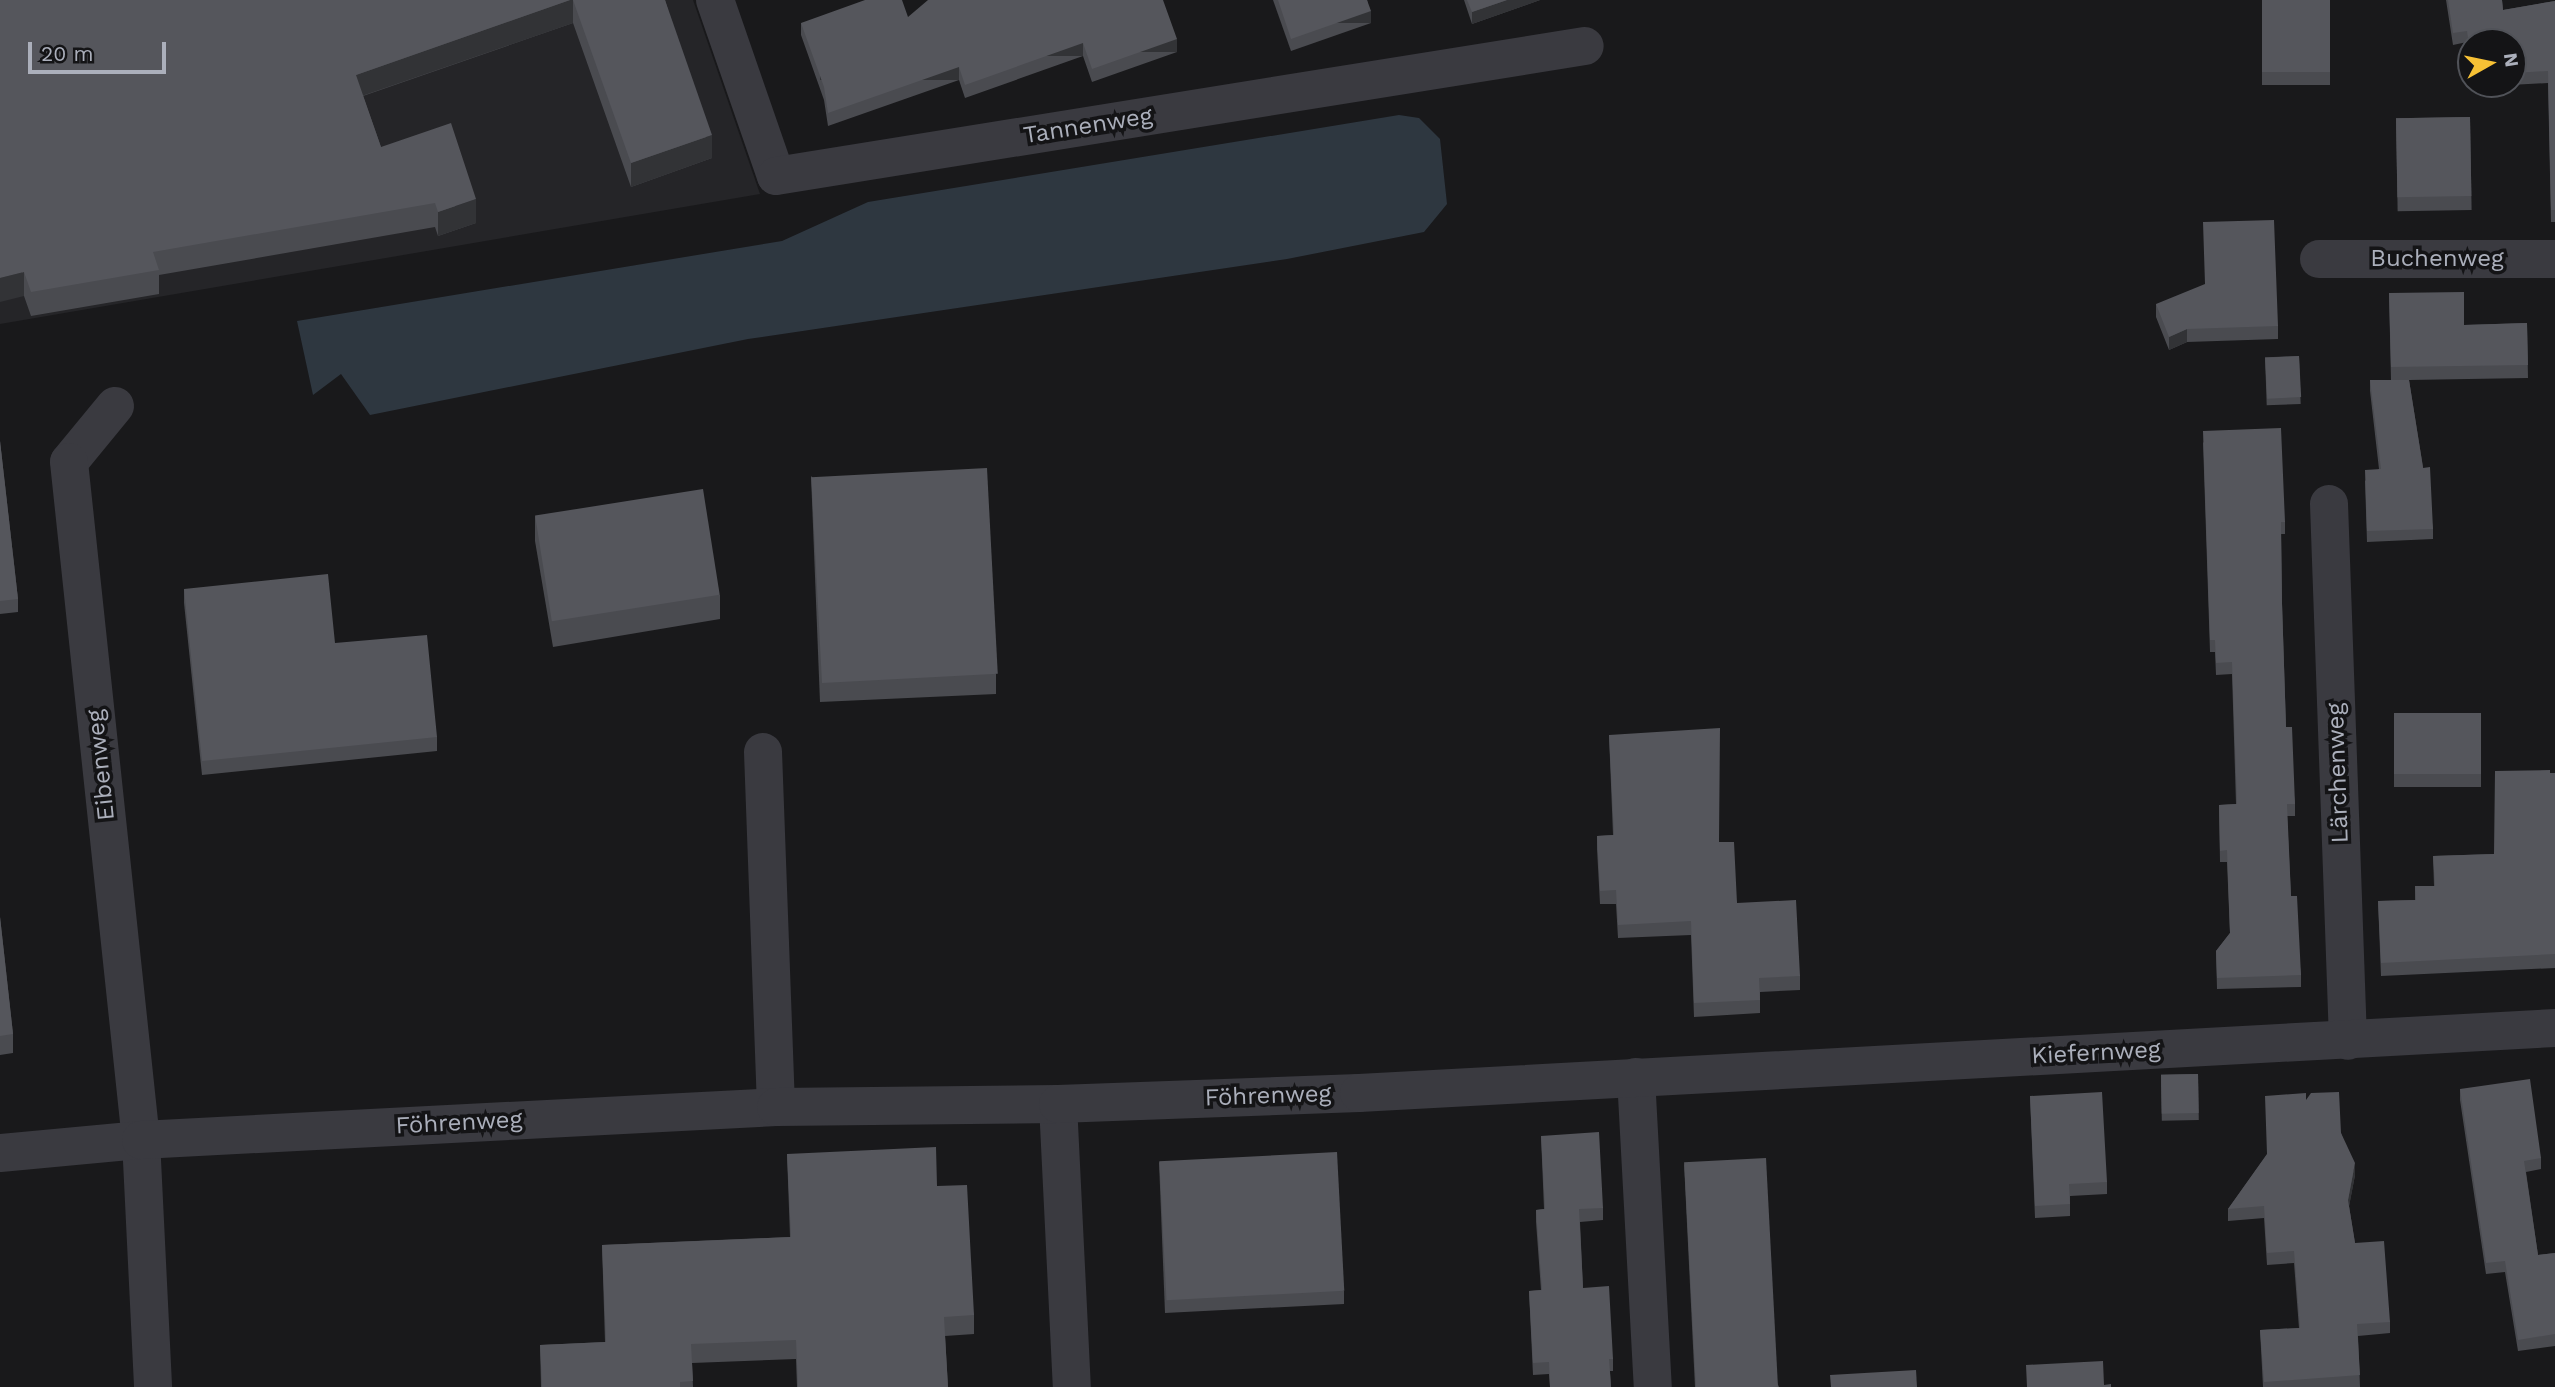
<!DOCTYPE html>
<html>
<head>
<meta charset="utf-8">
<style>
  body { margin:0 }
  #map { position:relative; width:2555px; height:1387px; overflow:hidden; background:#19191b; font-family:"Work Sans",sans-serif }
  div>[style] { position:absolute }
  .built>* { inset:0; background:#252528 }
  .water>* { inset:0; background:#2e3740 }
  .minor>* { height:38px; margin:-19px; padding:0 19px; transform-origin:19px; border-radius:19px; background:#3a3a40 }
  .wall>* { inset:0; background:#4a4b50; transform-origin:0 0 }
  .shaded-wall>* { inset:0; background:#323336; transform-origin:0 0 }
  .building>* { inset:0; background:#55565c; transform-origin:0 0 }
  span { translate:-50% -50%; white-space:nowrap; text-align:center; line-height:1.15; -webkit-text-stroke:7px #141416; paint-order:stroke }
  .street-label { font-size:24px; color:#abafbb }
  .north { position:absolute; left:2457px; top:28px; width:70px; height:70px; box-sizing:border-box; background:#141416; border:2px solid #505258; border-radius:50%; rotate:81deg; font-size:19px; font-weight:700; line-height:28px; text-align:center; color:#abafbb }
  .north::after { content:''; display:block; margin:auto; width:24px; height:32px; background:#f7c135; clip-path:polygon(50% 0,100% 100%,50% 72%,0 100%) }
  .scale { position:absolute; left:28px; top:42px; width:138px; height:32px; box-sizing:border-box; border:4px solid #abafbb; border-top:0; padding-left:9px; font-size:21px; line-height:24px; white-space:nowrap; color:#abafbb; -webkit-text-stroke:5px #141416; paint-order:stroke }
</style>
</head>
<body>
<div id="map">
  <div class="built">
    <div style="clip-path:polygon(0 0,693px 0,760px 194px,0 324px)"></div>
  </div>
  <div class="water">
    <div style="clip-path:polygon(1399px 115px,1419px 118px,1440px 139px,1447px 204px,1424px 232px,1287px 259px,748px 339px,370px 415px,341px 374px,313px 395px,297px 321px,782px 241px,868px 202px)"></div>
  </div>
  <div class="minor">
    <div style="left:715px;top:0;width:186px;rotate:70.9deg"></div>
    <div style="left:776px;top:176px;width:819px;rotate:-9.13deg"></div>
    <div style="left:2319px;top:259px;width:236px"></div>
    <div style="left:115px;top:406px;width:72px;rotate:129.4deg"></div>
    <div style="left:69px;top:462px;width:682px;rotate:83.94deg"></div>
    <div style="left:141px;top:1140px;width:247px;rotate:87.2deg"></div>
    <div style="left:2329px;top:504px;width:537px;rotate:87.97deg"></div>
    <div style="left:763px;top:752px;width:355px;rotate:87.9deg"></div>
    <div style="left:1636px;top:1077px;width:310px;rotate:86.9deg"></div>
    <div style="left:1058px;top:1104px;width:283px;rotate:87.2deg"></div>
    <div style="left:0;top:1153px;width:142px;rotate:-5.3deg"></div>
    <div style="left:141px;top:1140px;width:636px;rotate:-2.97deg"></div>
    <div style="left:776px;top:1107px;width:282px;rotate:-0.6deg"></div>
    <div style="left:1058px;top:1104px;width:301px;rotate:-2.1deg"></div>
    <div style="left:1359px;top:1093px;width:1198px;rotate:-3.11deg"></div>
  </div>
  <div class="wall">
    <div style="clip-path:polygon(0 0,665px 0,712px 158px,631px 187px,573px 23px,363px 96px,381px 147px,476px 223px,438px 236px,435px 227px,159px 275px,159px 294px,31px 316px,24px 296px)"></div>
    <div style="clip-path:polygon(1273px 0,1367px 0,1371px 23px,1291px 51px)"></div>
    <div style="clip-path:polygon(1464px 0,1540px 0,1472px 24px)"></div>
    <div style="left:2262px;top:0;width:68px;height:85px"></div>
    <div style="clip-path:polygon(2446px 0,2502px 0,2503px 10px,2555px 1px,2555px 222px,2551px 222px,2548px 83px,2473px 87px,2473px 84px,2513px 84px,2513px 42px,2471px 42px,2471px 71px,2467px 42px,2453px 45px)"></div>
    <div style="clip-path:polygon(908px 17px,1177px 52px,1092px 82px,1083px 56px,965px 98px,959px 80px,828px 126px,824px 100px,801px 35px,801px 23px)"></div>
    <div style="left:2470px;top:117px;width:93px;height:74px;rotate:89deg"></div>
    <div style="clip-path:polygon(2389px 293px,2464px 325px,2527px 323px,2528px 378px,2409px 380px,2433px 529px,2433px 539px,2367px 542px,2365px 481px,2379px 469px,2370px 391px,2370px 380px,2391px 380px)"></div>
    <div style="clip-path:polygon(2156px 304px,2278px 326px,2278px 339px,2187px 342px,2169px 350px,2156px 317px)"></div>
    <div style="left:2299px;top:356px;width:48px;height:34px;rotate:88deg"></div>
    <div style="clip-path:polygon(0 441px,18px 599px,18px 612px,0 614px)"></div>
    <div style="clip-path:polygon(2203px 442px,2285px 522px,2285px 534px,2281px 534px,2282px 603px,2286px 727px,2295px 804px,2295px 816px,2287px 816px,2291px 896px,2301px 975px,2301px 987px,2217px 989px,2216px 951px,2230px 933px,2227px 862px,2220px 862px,2219px 805px,2236px 804px,2232px 674px,2216px 675px,2215px 652px,2210px 652px)"></div>
    <div style="clip-path:polygon(811px 476px,996px 674px,996px 694px,820px 702px)"></div>
    <div style="clip-path:polygon(535px 516px,720px 595px,720px 619px,553px 647px,535px 541px)"></div>
    <div style="clip-path:polygon(184px 589px,335px 643px,437px 737px,437px 751px,202px 775px,184px 603px)"></div>
    <div style="left:2481px;top:713px;width:74px;height:87px;rotate:90deg"></div>
    <div style="clip-path:polygon(1609px 735px,1719px 842px,1737px 903px,1800px 976px,1800px 990px,1760px 992px,1760px 1013px,1694px 1017px,1691px 935px,1618px 938px,1616px 904px,1600px 904px,1597px 849px,1597px 836px,1613px 835px)"></div>
    <div style="clip-path:polygon(2550px 773px,2555px 773px,2555px 968px,2381px 976px,2378px 901px,2415px 900px,2415px 886px,2434px 886px,2433px 856px,2494px 854px)"></div>
    <div style="clip-path:polygon(0 917px,13px 1034px,13px 1053px,0 1055px)"></div>
    <div style="left:2198px;top:1074px;width:46px;height:37px;rotate:89deg"></div>
    <div style="clip-path:polygon(2460px 1089px,2541px 1158px,2541px 1169px,2526px 1172px,2538px 1255px,2555px 1253px,2555px 1346px,2518px 1351px,2505px 1272px,2486px 1274px,2460px 1100px)"></div>
    <div style="clip-path:polygon(2030px 1096px,2107px 1182px,2107px 1194px,2070px 1196px,2070px 1216px,2035px 1218px)"></div>
    <div style="clip-path:polygon(2306px 1100px,2341px 1133px,2355px 1175px,2349px 1206px,2355px 1243px,2390px 1322px,2390px 1333px,2358px 1336px,2360px 1387px,2263px 1387px,2260px 1330px,2299px 1328px,2294px 1263px,2267px 1265px,2264px 1218px,2228px 1221px,2228px 1209px)"></div>
    <div style="clip-path:polygon(1541px 1136px,1603px 1208px,1603px 1220px,1580px 1222px,1583px 1288px,1613px 1359px,1613px 1371px,1610px 1371px,1611px 1387px,1550px 1387px,1549px 1374px,1533px 1375px,1529px 1291px,1541px 1290px,1536px 1222px,1536px 1210px,1544px 1209px)"></div>
    <div style="clip-path:polygon(787px 1154px,937px 1186px,974px 1315px,974px 1334px,945px 1336px,948px 1387px,797px 1387px,796px 1359px,692px 1363px,693px 1387px,541px 1387px,540px 1345px,605px 1342px,602px 1245px,790px 1237px)"></div>
    <div style="clip-path:polygon(1159px 1162px,1344px 1291px,1344px 1304px,1165px 1313px)"></div>
    <div style="clip-path:polygon(1684px 1163px,1779px 1387px,1695px 1387px)"></div>
  </div>
  <div class="shaded-wall">
    <div style="clip-path:polygon(570px 0,573px 0,573px 23px,356px 98px,356px 75px)"></div>
    <div style="clip-path:polygon(1507px 0,1540px 0,1472px 24px,1472px 12px)"></div>
    <div style="left:1371px;top:11px;width:12px;height:85px;rotate:90deg"></div>
    <div style="left:1177px;top:39px;width:13px;height:90px;rotate:90deg"></div>
    <div style="left:1083px;top:43px;width:13px;height:125px;rotate:90deg"></div>
    <div style="left:959px;top:67px;width:13px;height:139px;rotate:90deg"></div>
    <div style="clip-path:polygon(712px 135px,712px 158px,631px 187px,631px 163px)"></div>
    <div style="clip-path:polygon(476px 199px,476px 223px,438px 236px,438px 212px)"></div>
    <div style="clip-path:polygon(24px 272px,24px 296px,0 302px,0 278px)"></div>
    <div style="clip-path:polygon(2187px 329px,2187px 342px,2169px 350px,2169px 337px)"></div>
    <div style="clip-path:polygon(2355px 1163px,2355px 1175px,2348px 1212px,2348px 1200px)"></div>
  </div>
  <div class="building">
    <div style="clip-path:polygon(0 0,570px 0,356px 75px,381px 147px,451px 123px,476px 199px,438px 212px,435px 203px,153px 252px,159px 270px,31px 292px,24px 272px,0 278px)"></div>
    <div style="clip-path:polygon(573px 0,665px 0,712px 135px,631px 163px)"></div>
    <div style="clip-path:polygon(865px 0,902px 0,908px 17px,928px 0,1163px 0,1177px 39px,1092px 69px,1083px 43px,965px 85px,959px 67px,828px 113px,824px 87px,801px 23px)"></div>
    <div style="clip-path:polygon(1278px 0,1367px 0,1371px 11px,1291px 39px)"></div>
    <div style="clip-path:polygon(1467px 0,1507px 0,1472px 12px)"></div>
    <div style="left:2262px;top:0;width:68px;height:72px"></div>
    <div style="clip-path:polygon(2448px 0,2502px 0,2503px 10px,2555px 1px,2555px 210px,2551px 210px,2548px 71px,2513px 73px,2513px 42px,2471px 42px,2471px 59px,2467px 31px,2453px 33px)"></div>
    <div style="left:2470px;top:117px;width:79px;height:74px;rotate:89deg"></div>
    <div style="clip-path:polygon(2274px 220px,2278px 326px,2187px 329px,2169px 337px,2156px 304px,2205px 284px,2203px 222px)"></div>
    <div style="clip-path:polygon(2464px 292px,2464px 325px,2527px 323px,2528px 365px,2391px 367px,2389px 293px)"></div>
    <div style="left:2299px;top:356px;width:41px;height:34px;rotate:87deg"></div>
    <div style="clip-path:polygon(2370px 380px,2409px 380px,2423px 468px,2430px 467px,2433px 529px,2367px 531px,2365px 470px,2381px 469px)"></div>
    <div style="clip-path:polygon(2281px 428px,2285px 522px,2281px 522px,2282px 603px,2286px 727px,2292px 727px,2295px 804px,2287px 804px,2291px 896px,2297px 896px,2301px 975px,2217px 978px,2216px 951px,2230px 933px,2227px 850px,2220px 851px,2219px 805px,2237px 804px,2232px 662px,2216px 663px,2215px 640px,2210px 640px,2203px 431px)"></div>
    <div style="clip-path:polygon(0 441px,18px 599px,0 601px)"></div>
    <div style="left:987px;top:468px;width:206px;height:176px;rotate:87deg"></div>
    <div style="left:703px;top:489px;width:107px;height:170px;rotate:81deg"></div>
    <div style="clip-path:polygon(328px 574px,335px 643px,427px 635px,437px 737px,202px 761px,184px 589px)"></div>
    <div style="left:2481px;top:713px;width:61px;height:87px;rotate:90deg"></div>
    <div style="clip-path:polygon(1720px 728px,1719px 842px,1734px 842px,1737px 903px,1796px 900px,1800px 976px,1759px 978px,1760px 1000px,1694px 1003px,1691px 921px,1618px 925px,1616px 890px,1600px 891px,1597px 836px,1614px 835px,1609px 735px)"></div>
    <div style="clip-path:polygon(2550px 770px,2550px 773px,2555px 773px,2555px 954px,2381px 963px,2378px 901px,2416px 900px,2415px 886px,2435px 886px,2433px 856px,2494px 854px,2495px 771px)"></div>
    <div style="clip-path:polygon(0 917px,13px 1034px,0 1036px)"></div>
    <div style="left:2198px;top:1074px;width:39px;height:37px;rotate:89deg"></div>
    <div style="clip-path:polygon(2530px 1079px,2541px 1158px,2524px 1161px,2538px 1255px,2555px 1253px,2555px 1334px,2518px 1340px,2505px 1261px,2486px 1263px,2460px 1089px)"></div>
    <div style="clip-path:polygon(2102px 1092px,2107px 1182px,2069px 1184px,2070px 1204px,2035px 1206px,2030px 1096px)"></div>
    <div style="clip-path:polygon(2339px 1092px,2341px 1133px,2355px 1163px,2348px 1200px,2355px 1243px,2384px 1241px,2390px 1322px,2357px 1324px,2360px 1375px,2264px 1382px,2260px 1330px,2300px 1328px,2294px 1251px,2267px 1253px,2264px 1206px,2228px 1209px,2267px 1154px,2265px 1096px,2306px 1093px,2306px 1100px,2311px 1093px)"></div>
    <div style="clip-path:polygon(1599px 1132px,1603px 1208px,1579px 1209px,1583px 1288px,1609px 1286px,1613px 1359px,1609px 1359px,1611px 1387px,1550px 1387px,1549px 1362px,1533px 1363px,1529px 1291px,1542px 1290px,1536px 1210px,1545px 1209px,1541px 1136px)"></div>
    <div style="clip-path:polygon(936px 1147px,937px 1186px,967px 1185px,974px 1315px,944px 1317px,948px 1387px,798px 1387px,796px 1340px,691px 1344px,693px 1381px,680px 1382px,680px 1387px,542px 1387px,540px 1345px,606px 1342px,602px 1245px,791px 1237px,787px 1154px)"></div>
    <div style="left:1337px;top:1152px;width:139px;height:178px;rotate:87deg"></div>
    <div style="left:1766px;top:1158px;width:229px;height:82px;rotate:87deg"></div>
    <div style="clip-path:polygon(2103px 1361px,2104px 1385px,2111px 1384px,2111px 1387px,2027px 1387px,2026px 1365px)"></div>
    <div style="clip-path:polygon(1916px 1370px,1917px 1387px,1831px 1387px,1830px 1375px)"></div>
  </div>
  <div class="street-label">
    <span style="left:1088px;top:126px;rotate:-9deg">Tannenweg</span>
    <span style="left:2437px;top:259px">Buchenweg</span>
    <span style="left:101px;top:765px;rotate:-96deg">Eibenweg</span>
    <span style="left:2338px;top:773px;rotate:-92deg">Lärchenweg</span>
    <span style="left:2096px;top:1053px;rotate:-3deg">Kiefernweg</span>
    <span style="left:1268px;top:1096px;rotate:-2deg">Föhrenweg</span>
    <span style="left:459px;top:1123px;rotate:-3deg">Föhrenweg</span>
  </div>
  <div class="north">N</div>
  <div class="scale">20 m</div>
</div>
</body>
</html>
